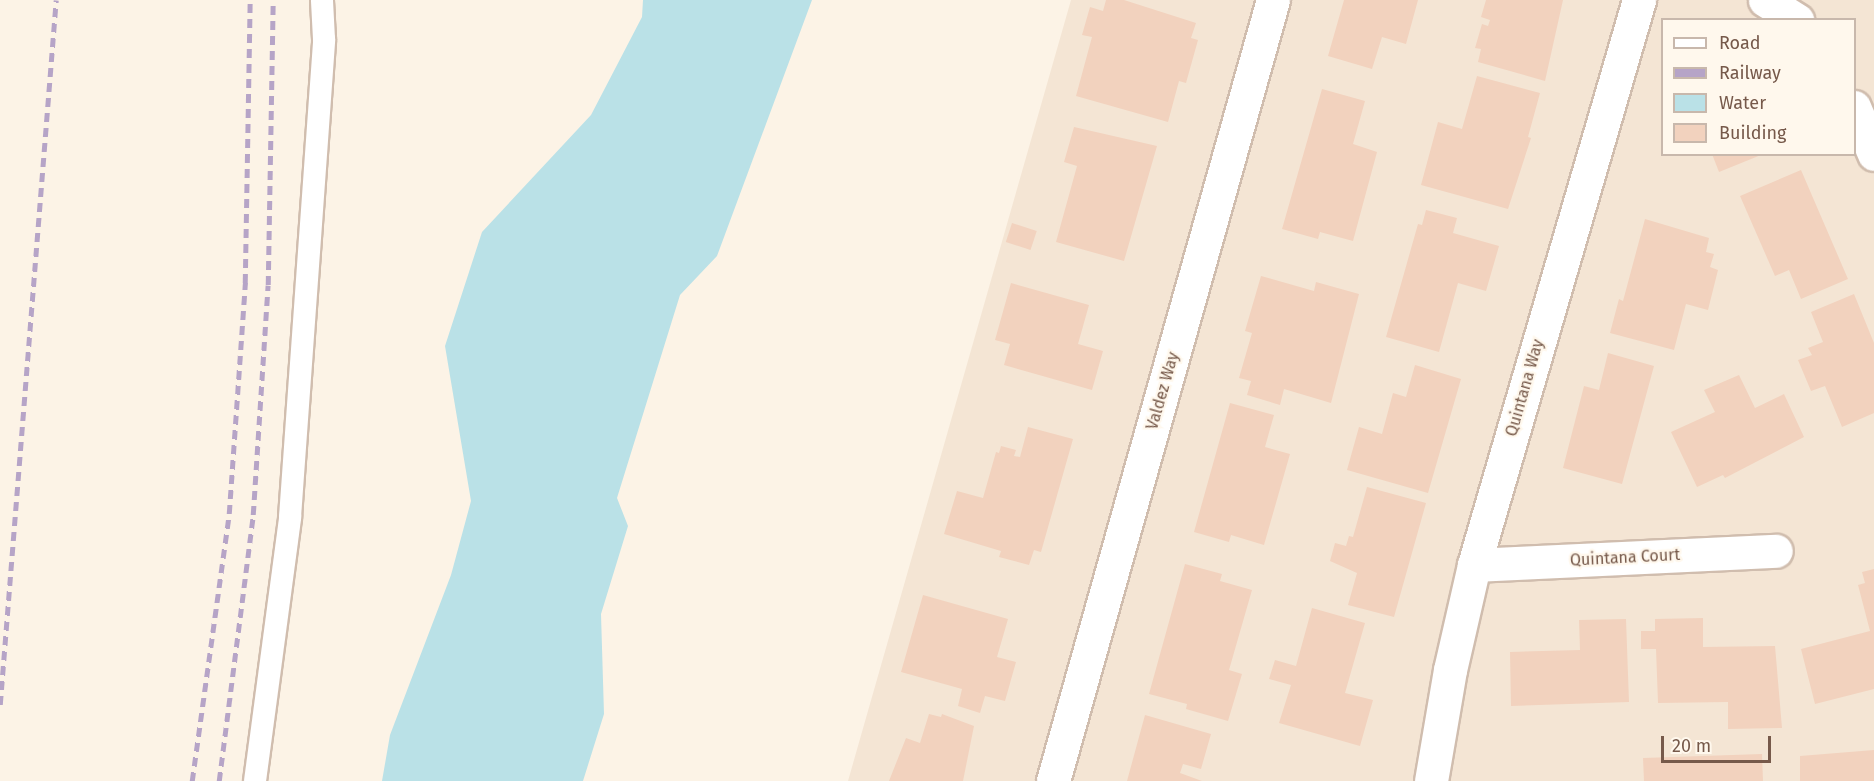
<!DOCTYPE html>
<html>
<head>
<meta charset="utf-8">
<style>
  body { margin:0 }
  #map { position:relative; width:1874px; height:781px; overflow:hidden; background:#fcf3e6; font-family:"Fira Sans",sans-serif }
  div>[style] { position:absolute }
  .residential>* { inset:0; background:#f4e5d4 }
  .water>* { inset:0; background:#bae1e7 }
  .building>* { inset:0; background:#f2d2be; transform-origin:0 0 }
  .roads { filter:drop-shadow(2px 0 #d0bdae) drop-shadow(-2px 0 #d0bdae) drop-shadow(0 2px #d0bdae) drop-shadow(0 -2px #d0bdae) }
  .service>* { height:22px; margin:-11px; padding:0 11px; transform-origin:11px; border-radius:11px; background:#fff }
  .minor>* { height:33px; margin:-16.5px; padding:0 16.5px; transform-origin:16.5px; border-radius:16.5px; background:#fff }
  .rail>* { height:4.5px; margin-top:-2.25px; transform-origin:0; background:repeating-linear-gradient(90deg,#b6a4c7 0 9px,transparent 0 15px) }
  span { translate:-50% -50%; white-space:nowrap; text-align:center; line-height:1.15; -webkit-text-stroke:4.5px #fff8ed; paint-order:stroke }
  .street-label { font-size:16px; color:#76594a }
  .legend { position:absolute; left:1661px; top:18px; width:195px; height:138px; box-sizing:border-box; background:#fff8ed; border:2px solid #c8b8ac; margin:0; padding:8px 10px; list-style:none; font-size:18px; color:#76594a }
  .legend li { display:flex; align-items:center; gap:12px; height:30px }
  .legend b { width:30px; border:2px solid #c8b8ac }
  .scale { position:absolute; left:1661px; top:736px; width:110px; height:27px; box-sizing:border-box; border:3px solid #76594a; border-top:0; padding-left:8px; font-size:18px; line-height:21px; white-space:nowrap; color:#76594a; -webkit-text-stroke:4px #fff8ed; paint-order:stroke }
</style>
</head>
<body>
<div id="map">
  <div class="residential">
    <div style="clip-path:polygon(evenodd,1071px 0,1874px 0,1874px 781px,848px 781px,1071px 0,1662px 20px,1854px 20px,1854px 154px,1662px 154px,1662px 20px)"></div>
  </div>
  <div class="water">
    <div style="clip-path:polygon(643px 0,812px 0,717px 256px,680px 295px,617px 498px,628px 526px,601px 614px,604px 714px,583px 781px,382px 781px,390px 735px,451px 575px,471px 501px,445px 346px,482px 232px,591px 115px,642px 17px)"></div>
  </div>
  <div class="building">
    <div style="clip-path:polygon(1106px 0,1124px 0,1196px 23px,1191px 38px,1198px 40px,1186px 83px,1179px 81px,1168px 122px,1076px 96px,1092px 37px,1082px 35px,1090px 7px,1103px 11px)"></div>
    <div style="clip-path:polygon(1344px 0,1418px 0,1406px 44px,1382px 37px,1372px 69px,1328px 56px)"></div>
    <div style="clip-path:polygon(1486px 0,1563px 0,1545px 81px,1478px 62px,1481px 49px,1475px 48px,1482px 24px,1488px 26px,1490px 20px,1481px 17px)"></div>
    <div style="clip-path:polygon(1477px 76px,1540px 93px,1528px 137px,1531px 138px,1508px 209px,1421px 185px,1438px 122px,1462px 129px)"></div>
    <div style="clip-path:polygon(1322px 89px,1365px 101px,1353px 144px,1377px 152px,1353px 241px,1320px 232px,1318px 239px,1282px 229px)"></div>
    <div style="clip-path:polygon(1074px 127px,1157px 146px,1124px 261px,1056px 242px,1077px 166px,1064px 162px)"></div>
    <div style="clip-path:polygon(1712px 154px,1761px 154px,1761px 155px,1719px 172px)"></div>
    <div style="clip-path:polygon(1801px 170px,1848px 279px,1801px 299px,1789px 270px,1775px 276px,1740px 196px)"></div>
    <div style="clip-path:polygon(1426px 210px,1457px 218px,1453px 233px,1499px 246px,1486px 291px,1458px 283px,1439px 352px,1386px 337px,1418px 224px,1422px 225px)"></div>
    <div style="clip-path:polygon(1645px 219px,1709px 238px,1706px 252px,1714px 254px,1710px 267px,1718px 270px,1708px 310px,1686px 304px,1674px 350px,1610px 333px,1619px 299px,1623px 301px)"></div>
    <div style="left:1012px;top:223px;width:26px;height:20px;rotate:18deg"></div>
    <div style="clip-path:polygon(1261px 276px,1314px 291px,1316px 282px,1359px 294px,1331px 403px,1284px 389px,1280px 405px,1247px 395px,1251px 381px,1239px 378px,1252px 333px,1245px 331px)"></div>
    <div style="clip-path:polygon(1011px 283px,1089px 305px,1078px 344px,1103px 351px,1092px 390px,1004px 365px,1010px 344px,995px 340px)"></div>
    <div style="clip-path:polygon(1854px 294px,1874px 343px,1874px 413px,1842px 427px,1825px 386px,1811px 391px,1798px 360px,1812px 355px,1808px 348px,1823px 342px,1811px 312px)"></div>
    <div style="clip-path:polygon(1608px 353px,1654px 366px,1622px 484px,1563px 468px,1584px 386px,1599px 390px)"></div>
    <div style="clip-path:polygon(1415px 365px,1461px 379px,1428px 493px,1347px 470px,1359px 427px,1382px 434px,1393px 393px,1406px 397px)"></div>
    <div style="clip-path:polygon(1739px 375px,1755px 408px,1784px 394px,1804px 437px,1725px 478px,1723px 475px,1697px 487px,1671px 432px,1715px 412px,1704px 390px)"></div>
    <div style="clip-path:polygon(1230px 403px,1274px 415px,1265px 447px,1290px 454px,1264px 545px,1231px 535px,1229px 542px,1194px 532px)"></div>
    <div style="clip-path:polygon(1028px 427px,1073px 439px,1041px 552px,1034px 550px,1029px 565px,999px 557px,1001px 551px,944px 534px,957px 491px,983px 498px,996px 452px,999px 453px,1001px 446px,1016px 450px,1014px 456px,1020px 457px)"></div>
    <div style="clip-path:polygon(1367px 487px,1426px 503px,1394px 617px,1348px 605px,1357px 573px,1330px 561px,1335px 543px,1346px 546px,1349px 536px,1353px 537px)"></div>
    <div style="clip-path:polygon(1185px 564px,1222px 574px,1220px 581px,1252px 590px,1229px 670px,1242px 674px,1228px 721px,1186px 709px,1187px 704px,1149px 694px)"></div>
    <div style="clip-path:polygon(1874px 569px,1874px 689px,1815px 704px,1801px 649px,1870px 631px,1858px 585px,1865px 583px,1862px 572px)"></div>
    <div style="clip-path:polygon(923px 595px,1008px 619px,997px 657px,1016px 662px,1005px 701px,985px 696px,980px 713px,958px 706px,962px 689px,901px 672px)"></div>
    <div style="clip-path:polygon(1312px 608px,1365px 623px,1345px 693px,1373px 700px,1360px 746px,1279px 723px,1291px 685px,1269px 679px,1275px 660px,1296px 666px)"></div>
    <div style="clip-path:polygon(1703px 618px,1703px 647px,1775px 646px,1782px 728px,1728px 729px,1728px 702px,1658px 703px,1656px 649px,1641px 649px,1641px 631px,1655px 631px,1655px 619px)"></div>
    <div style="clip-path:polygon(1626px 619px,1629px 702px,1511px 706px,1510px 652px,1580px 650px,1579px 620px)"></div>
    <div style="clip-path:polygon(929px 714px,941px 717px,942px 714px,974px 726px,963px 781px,889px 781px,906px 738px,920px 743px)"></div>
    <div style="clip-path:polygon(1145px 715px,1211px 734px,1201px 769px,1183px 764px,1180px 773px,1202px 781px,1127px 781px)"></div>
    <div style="clip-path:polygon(1874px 750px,1874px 781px,1800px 781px,1800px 756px)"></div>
    <div style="clip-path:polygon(1762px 754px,1763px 781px,1644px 781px,1643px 758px)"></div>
  </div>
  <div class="roads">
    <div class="service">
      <div style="left:255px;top:781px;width:266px;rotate:-82.4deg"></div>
      <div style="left:290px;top:517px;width:479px;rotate:-85.9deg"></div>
      <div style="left:324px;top:39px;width:39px;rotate:-93deg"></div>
    </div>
    <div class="minor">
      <div style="left:1765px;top:0;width:38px;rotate:32deg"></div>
      <div style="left:1854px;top:107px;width:51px;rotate:66.9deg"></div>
      <div style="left:1474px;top:565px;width:302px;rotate:-2.7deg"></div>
      <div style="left:1053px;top:781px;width:811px;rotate:-74.27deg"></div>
      <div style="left:1431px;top:781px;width:113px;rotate:-80.3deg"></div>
      <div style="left:1450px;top:670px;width:108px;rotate:-77.1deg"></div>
      <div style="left:1474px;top:565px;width:589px;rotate:-73.72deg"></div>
    </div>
  </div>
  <div class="rail">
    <div style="left:0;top:705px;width:707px;rotate:-85.46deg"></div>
    <div style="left:192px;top:781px;width:270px;rotate:-82.1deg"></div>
    <div style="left:229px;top:514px;width:232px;rotate:-86deg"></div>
    <div style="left:245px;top:283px;width:283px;rotate:-89deg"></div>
    <div style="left:219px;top:781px;width:268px;rotate:-82.7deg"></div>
    <div style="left:253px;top:515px;width:230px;rotate:-86.3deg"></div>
    <div style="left:268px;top:285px;width:285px;rotate:-89deg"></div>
  </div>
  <div class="street-label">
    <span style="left:1525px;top:388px;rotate:-74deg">Quintana Way</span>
    <span style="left:1163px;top:391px;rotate:-74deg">Valdez Way</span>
    <span style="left:1625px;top:558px;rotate:-3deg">Quintana Court</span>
  </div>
  <ul class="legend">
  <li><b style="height:8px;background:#fff"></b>Road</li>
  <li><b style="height:8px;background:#b6a4c7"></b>Railway</li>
  <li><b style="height:16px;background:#bae1e7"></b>Water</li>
  <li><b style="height:16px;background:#f2d2be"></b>Building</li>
  </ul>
  <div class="scale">20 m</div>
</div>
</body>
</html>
